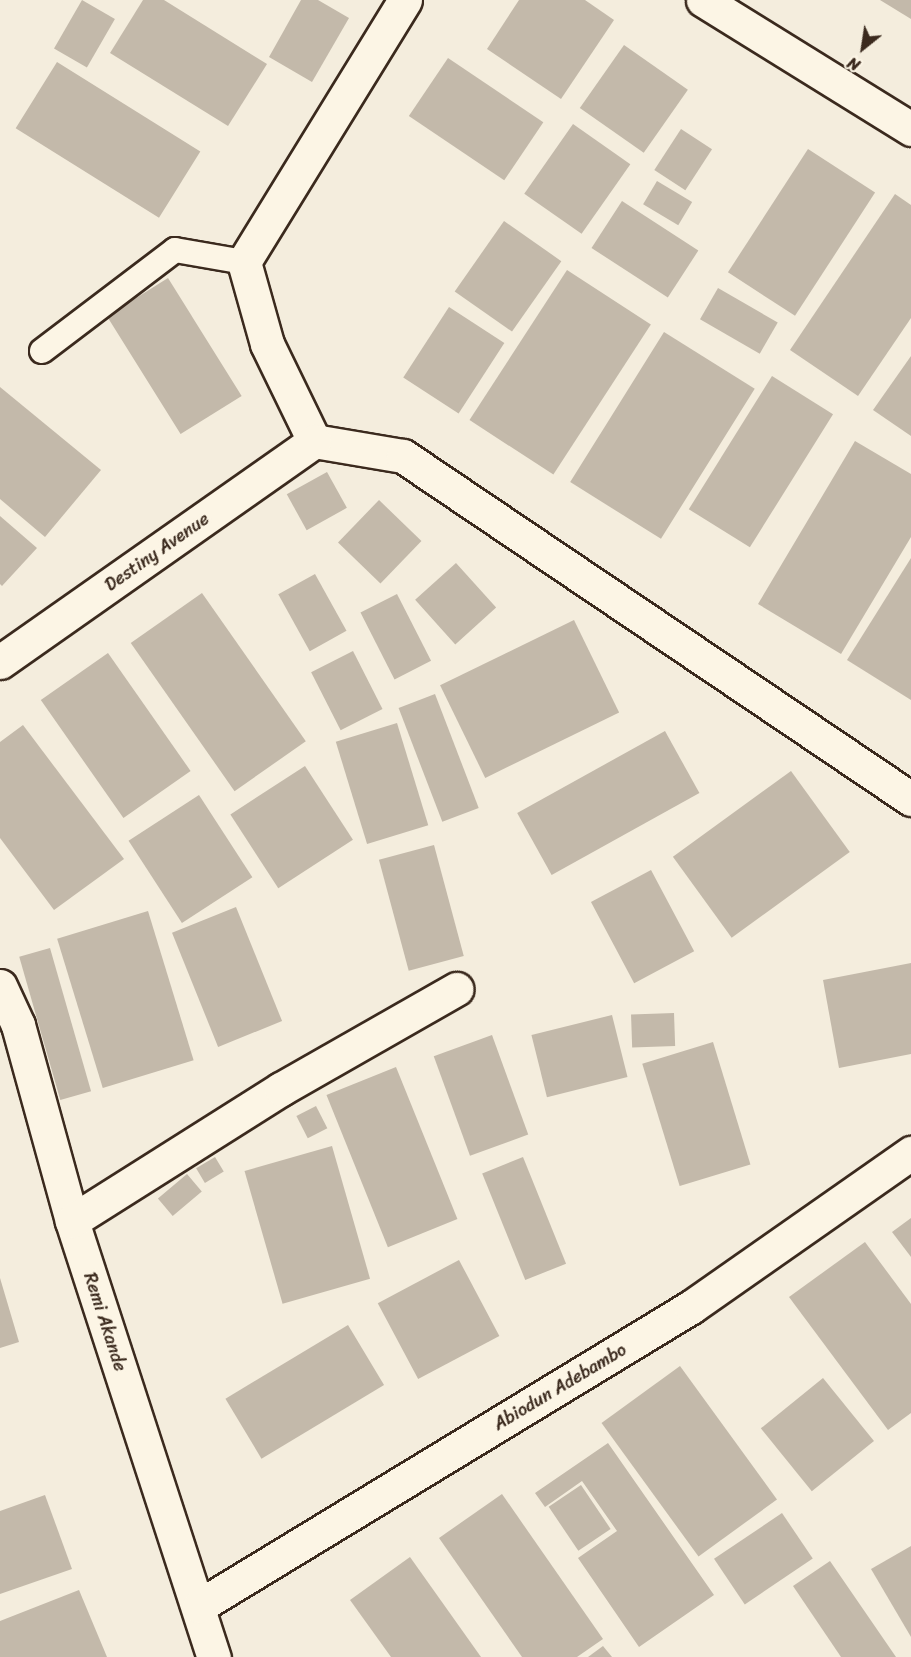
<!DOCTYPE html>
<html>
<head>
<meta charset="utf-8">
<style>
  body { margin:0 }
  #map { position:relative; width:911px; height:1657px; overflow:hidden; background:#f4eddd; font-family:Sriracha,sans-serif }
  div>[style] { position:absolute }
  .building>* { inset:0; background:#c3b9aa; transform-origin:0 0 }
  .roads { filter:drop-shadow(2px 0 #3b2a1e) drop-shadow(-2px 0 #3b2a1e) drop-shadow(0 2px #3b2a1e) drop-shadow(0 -2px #3b2a1e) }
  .lane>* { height:24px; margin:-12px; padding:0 12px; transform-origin:12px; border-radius:12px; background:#fcf5e5 }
  .street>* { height:33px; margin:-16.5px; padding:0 16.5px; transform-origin:16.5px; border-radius:16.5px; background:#fcf5e5 }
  span { translate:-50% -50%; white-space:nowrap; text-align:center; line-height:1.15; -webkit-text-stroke:6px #fcf5e5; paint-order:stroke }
  .street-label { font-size:18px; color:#3b2a1e }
  .north { position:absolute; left:833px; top:18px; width:60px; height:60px; -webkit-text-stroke:4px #fcf5e5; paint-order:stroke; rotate:210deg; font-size:16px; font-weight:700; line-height:24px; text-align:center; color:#3b2a1e }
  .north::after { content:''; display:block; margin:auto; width:21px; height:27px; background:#3b2a1e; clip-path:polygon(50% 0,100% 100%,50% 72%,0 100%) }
</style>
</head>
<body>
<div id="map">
  <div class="building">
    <div style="left:82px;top:0;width:38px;height:56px;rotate:30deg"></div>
    <div style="clip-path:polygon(143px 0,164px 0,267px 64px,228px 126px,110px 53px)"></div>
    <div style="clip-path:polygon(301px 0,318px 0,349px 18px,312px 82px,269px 57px)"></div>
    <div style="clip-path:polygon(519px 0,585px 0,614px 20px,561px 99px,487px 49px)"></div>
    <div style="clip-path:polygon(880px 0,911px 0,911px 19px)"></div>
    <div style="left:624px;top:45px;width:78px;height:77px;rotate:35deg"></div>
    <div style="left:448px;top:58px;width:115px;height:70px;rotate:34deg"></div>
    <div style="left:57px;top:62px;width:169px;height:78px;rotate:32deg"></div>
    <div style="left:573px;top:124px;width:70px;height:85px;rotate:35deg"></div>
    <div style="left:681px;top:129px;width:37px;height:49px;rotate:33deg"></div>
    <div style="left:808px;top:149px;width:80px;height:147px;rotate:33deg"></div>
    <div style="left:657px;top:181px;width:41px;height:27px;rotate:31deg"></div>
    <div style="clip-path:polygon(895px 194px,911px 205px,911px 318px,858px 396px,790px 350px)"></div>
    <div style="left:622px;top:201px;width:91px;height:56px;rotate:33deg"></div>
    <div style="left:504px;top:221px;width:70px;height:86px;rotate:35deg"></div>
    <div style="left:567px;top:270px;width:100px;height:179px;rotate:33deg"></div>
    <div style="left:168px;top:278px;width:139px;height:72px;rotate:58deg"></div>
    <div style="left:718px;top:288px;width:69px;height:36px;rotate:30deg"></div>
    <div style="left:449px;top:307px;width:66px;height:84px;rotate:33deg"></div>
    <div style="left:664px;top:332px;width:107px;height:177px;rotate:32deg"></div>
    <div style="clip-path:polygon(911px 356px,911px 436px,873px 410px)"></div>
    <div style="left:772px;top:376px;width:72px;height:157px;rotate:32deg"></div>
    <div style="clip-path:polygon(0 387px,101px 470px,45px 537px,0 499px)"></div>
    <div style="clip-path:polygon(855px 441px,911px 474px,911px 537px,841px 654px,758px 604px)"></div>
    <div style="left:327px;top:472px;width:41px;height:46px;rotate:61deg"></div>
    <div style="left:379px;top:500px;width:59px;height:59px;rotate:44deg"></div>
    <div style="clip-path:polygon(0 516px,37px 548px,2px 586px,0 584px)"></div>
    <div style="clip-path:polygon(911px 558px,911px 700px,847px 660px)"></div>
    <div style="left:456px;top:563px;width:60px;height:55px;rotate:48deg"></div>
    <div style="left:315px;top:574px;width:65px;height:42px;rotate:61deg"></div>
    <div style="left:202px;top:593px;width:181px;height:87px;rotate:55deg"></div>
    <div style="left:397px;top:594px;width:75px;height:41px;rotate:63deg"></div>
    <div style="left:574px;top:620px;width:103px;height:149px;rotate:64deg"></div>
    <div style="left:353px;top:651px;width:65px;height:47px;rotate:63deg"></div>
    <div style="left:108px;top:653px;width:144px;height:82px;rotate:55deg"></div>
    <div style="left:435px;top:694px;width:122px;height:39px;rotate:69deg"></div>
    <div style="left:397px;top:723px;width:107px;height:64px;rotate:73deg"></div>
    <div style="clip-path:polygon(23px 725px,124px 859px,54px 910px,0 838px,0 742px)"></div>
    <div style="left:665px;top:731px;width:71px;height:169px;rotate:61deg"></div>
    <div style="left:305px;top:766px;width:88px;height:89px;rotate:57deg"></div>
    <div style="left:791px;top:771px;width:100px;height:146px;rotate:54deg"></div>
    <div style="left:199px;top:795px;width:98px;height:84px;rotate:57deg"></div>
    <div style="left:434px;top:845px;width:115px;height:57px;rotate:75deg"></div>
    <div style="left:651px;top:870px;width:92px;height:68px;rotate:62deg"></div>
    <div style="left:236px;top:907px;width:123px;height:69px;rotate:68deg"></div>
    <div style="left:148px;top:911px;width:156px;height:95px;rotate:73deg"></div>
    <div style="left:50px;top:948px;width:149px;height:32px;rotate:74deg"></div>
    <div style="clip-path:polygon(911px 963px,911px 1054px,839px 1068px,823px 980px)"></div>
    <div style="left:674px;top:1013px;width:33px;height:43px;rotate:88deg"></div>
    <div style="left:612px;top:1015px;width:64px;height:83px;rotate:76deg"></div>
    <div style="left:492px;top:1035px;width:106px;height:62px;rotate:70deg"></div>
    <div style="left:713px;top:1042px;width:128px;height:74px;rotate:73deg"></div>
    <div style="left:396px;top:1067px;width:164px;height:75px;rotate:68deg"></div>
    <div style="left:316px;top:1106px;width:25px;height:22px;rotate:63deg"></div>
    <div style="left:332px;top:1146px;width:138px;height:91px;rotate:74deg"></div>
    <div style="left:215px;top:1157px;width:17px;height:22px;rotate:59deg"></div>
    <div style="left:523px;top:1157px;width:115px;height:44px;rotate:68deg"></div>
    <div style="left:187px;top:1174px;width:23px;height:38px;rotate:50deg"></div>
    <div style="clip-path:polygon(911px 1218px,911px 1257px,892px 1232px)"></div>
    <div style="clip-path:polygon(865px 1242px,911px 1304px,911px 1413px,888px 1430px,789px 1297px)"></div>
    <div style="left:459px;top:1260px;width:86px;height:92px;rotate:62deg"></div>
    <div style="clip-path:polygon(0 1278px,19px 1342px,0 1348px)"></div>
    <div style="left:348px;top:1325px;width:70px;height:143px;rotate:59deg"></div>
    <div style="left:680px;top:1366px;width:165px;height:97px;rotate:54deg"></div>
    <div style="left:823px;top:1378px;width:81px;height:80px;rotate:51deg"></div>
    <div style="clip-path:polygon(608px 1443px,714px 1595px,639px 1647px,578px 1558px,617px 1531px,582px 1481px,545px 1507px,535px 1493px)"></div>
    <div style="left:581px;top:1485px;width:53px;height:39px;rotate:56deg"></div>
    <div style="clip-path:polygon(502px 1494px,603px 1639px,577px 1657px,522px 1657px,439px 1538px)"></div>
    <div style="clip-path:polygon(45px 1495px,72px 1569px,0 1594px,0 1511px)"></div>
    <div style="left:782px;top:1513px;width:55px;height:82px;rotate:56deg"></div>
    <div style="clip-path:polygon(911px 1546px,911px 1637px,871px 1569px)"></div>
    <div style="clip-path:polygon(410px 1557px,481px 1657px,391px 1657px,350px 1600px)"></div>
    <div style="clip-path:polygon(830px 1561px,896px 1657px,841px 1657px,793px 1586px)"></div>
    <div style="clip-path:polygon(79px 1590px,107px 1657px,0 1657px,0 1621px)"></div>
    <div style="clip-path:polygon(603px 1646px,612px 1657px,588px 1657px)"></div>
  </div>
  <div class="roads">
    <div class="lane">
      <div style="left:42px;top:351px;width:167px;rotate:-37.2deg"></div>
      <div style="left:175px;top:250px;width:70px;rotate:9.9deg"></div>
    </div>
    <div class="street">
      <div style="left:405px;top:0;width:308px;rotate:121.6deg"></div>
      <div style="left:244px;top:262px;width:85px;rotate:74.3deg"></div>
      <div style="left:267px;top:344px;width:108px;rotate:64.1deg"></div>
      <div style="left:314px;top:441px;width:90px;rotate:9.6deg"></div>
      <div style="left:403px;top:456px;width:613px;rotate:34.03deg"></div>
      <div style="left:703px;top:0;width:245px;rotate:31.8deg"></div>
      <div style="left:0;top:662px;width:384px;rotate:-35.1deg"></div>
      <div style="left:0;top:986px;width:43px;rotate:65.2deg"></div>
      <div style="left:18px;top:1025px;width:203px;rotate:74.6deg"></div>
      <div style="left:72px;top:1221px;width:459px;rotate:72deg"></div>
      <div style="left:72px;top:1221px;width:247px;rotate:-32.3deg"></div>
      <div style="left:281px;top:1089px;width:202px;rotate:-29.7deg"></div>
      <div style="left:199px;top:1606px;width:576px;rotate:-31.29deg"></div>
      <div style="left:691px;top:1307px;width:269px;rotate:-35deg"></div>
    </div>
  </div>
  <div class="street-label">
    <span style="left:157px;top:552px;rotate:-35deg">Destiny Avenue</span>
    <span style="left:105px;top:1322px;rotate:72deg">Remi Akande</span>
    <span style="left:560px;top:1387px;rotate:-31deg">Abiodun Adebambo</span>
  </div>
  <div class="north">N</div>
</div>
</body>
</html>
